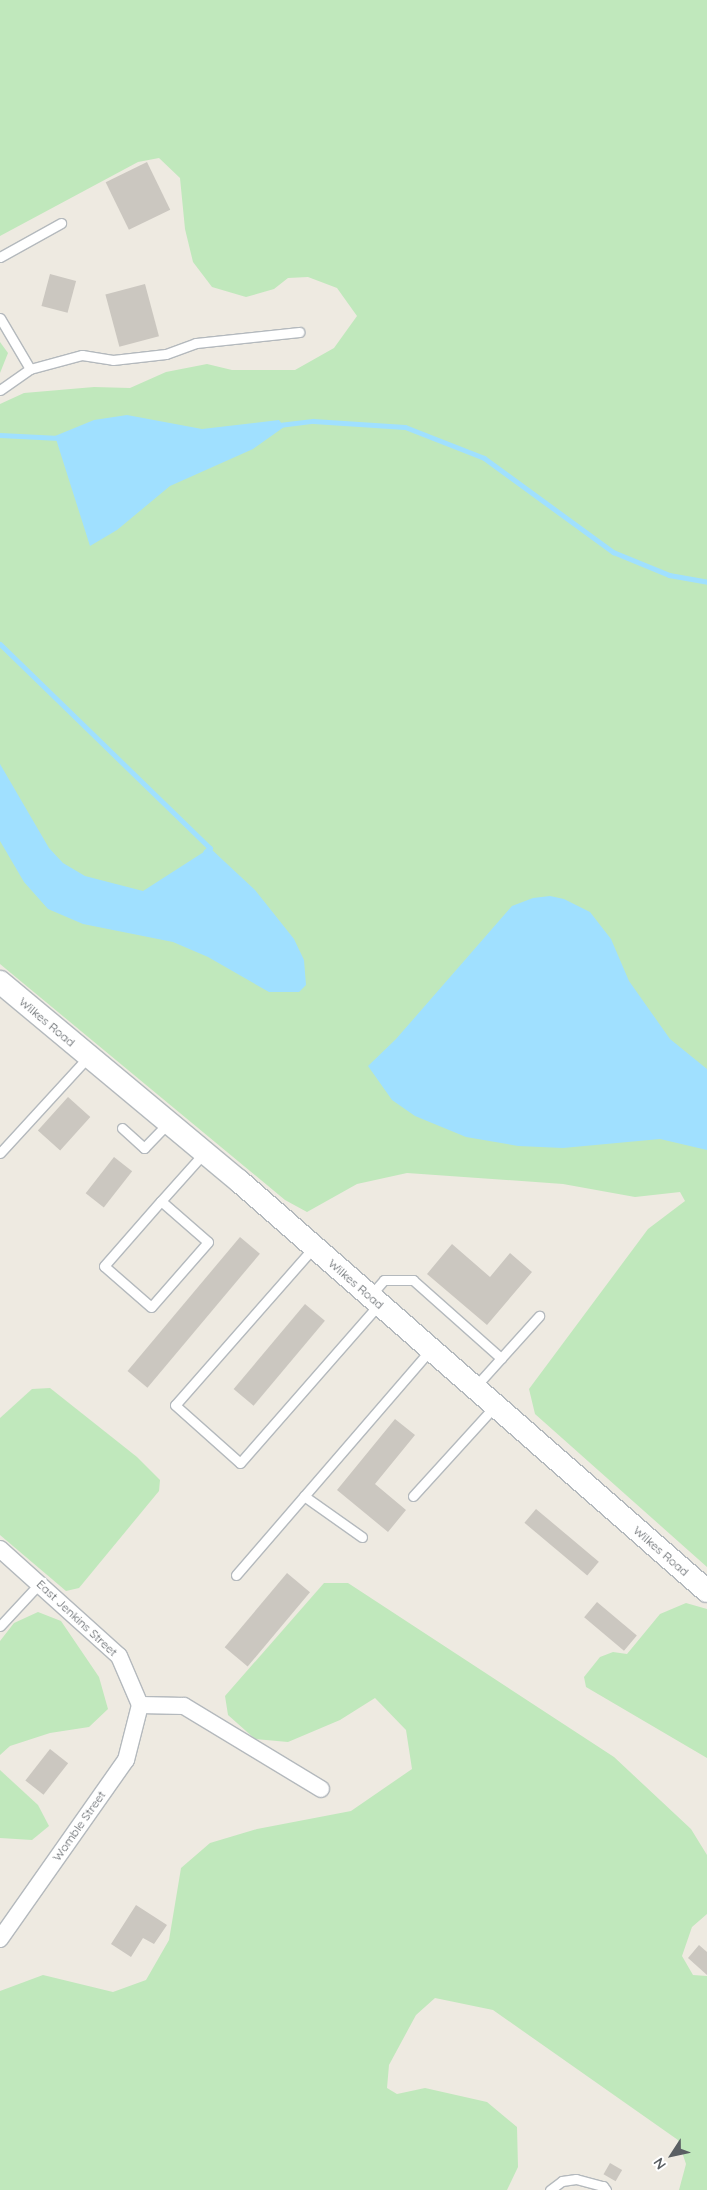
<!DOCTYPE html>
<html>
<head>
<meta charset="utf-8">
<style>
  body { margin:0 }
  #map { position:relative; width:707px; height:2190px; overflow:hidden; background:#eeeae1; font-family:Quicksand,sans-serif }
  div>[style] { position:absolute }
  .green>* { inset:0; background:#c0e8bc }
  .water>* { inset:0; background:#a0e0ff }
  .stream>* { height:5px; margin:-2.5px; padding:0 2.5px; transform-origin:2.5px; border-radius:2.5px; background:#a0e0ff }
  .building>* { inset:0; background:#cbc7c0; transform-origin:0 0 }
  .roads { filter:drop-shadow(1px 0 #b4b9bd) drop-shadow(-1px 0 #b4b9bd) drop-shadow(0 1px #b4b9bd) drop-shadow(0 -1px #b4b9bd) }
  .lane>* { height:9px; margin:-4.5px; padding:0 4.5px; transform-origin:4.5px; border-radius:4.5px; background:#fff }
  .street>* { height:16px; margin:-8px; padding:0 8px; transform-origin:8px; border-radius:8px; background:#fff }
  .secondary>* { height:22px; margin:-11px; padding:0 11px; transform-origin:11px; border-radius:11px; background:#fff }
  span { translate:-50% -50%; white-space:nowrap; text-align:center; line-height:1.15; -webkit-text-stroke:4.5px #fff; paint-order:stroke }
  .street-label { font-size:12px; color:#5a5f63 }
  .north { position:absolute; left:647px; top:2130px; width:50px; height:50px; -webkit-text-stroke:4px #fff; paint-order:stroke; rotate:235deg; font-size:14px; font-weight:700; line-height:20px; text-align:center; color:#5a5f63 }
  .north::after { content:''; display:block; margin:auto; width:18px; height:22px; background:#5a5f63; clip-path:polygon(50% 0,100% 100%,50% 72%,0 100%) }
</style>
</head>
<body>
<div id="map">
  <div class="green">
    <div style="clip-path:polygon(0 0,707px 0,707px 1567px,535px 1414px,529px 1389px,648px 1229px,685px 1201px,680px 1192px,635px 1197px,563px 1184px,407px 1173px,357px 1184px,307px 1212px,285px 1200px,0 964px,0 404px,24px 393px,94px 387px,130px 388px,166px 372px,207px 364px,232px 370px,295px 370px,334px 348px,357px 316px,337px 288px,308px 277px,288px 278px,274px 289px,246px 297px,212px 287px,193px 262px,185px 229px,180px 178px,159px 158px,138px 162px,0 236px)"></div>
    <div style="clip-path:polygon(0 342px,8px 353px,0 373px)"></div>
    <div style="clip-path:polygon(50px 1388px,137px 1457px,160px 1480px,159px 1491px,79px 1588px,66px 1591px,0 1535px,0 1418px,32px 1389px)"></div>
    <div style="clip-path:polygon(324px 1583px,348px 1583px,614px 1757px,691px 1829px,707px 1855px,707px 1914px,692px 1927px,682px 1956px,693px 1975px,707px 1976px,707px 2190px,679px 2190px,686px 2164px,678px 2140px,493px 2010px,435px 1998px,416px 2015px,389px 2065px,387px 2088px,397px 2094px,425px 2088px,487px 2102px,517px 2127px,518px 2167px,507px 2190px,0 2190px,0 1991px,43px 1975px,113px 1992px,146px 1980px,169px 1940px,181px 1868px,210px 1843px,257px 1829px,351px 1811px,412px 1769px,406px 1730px,375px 1698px,340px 1720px,288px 1742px,255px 1739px,228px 1715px,225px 1696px)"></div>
    <div style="clip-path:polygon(686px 1603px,707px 1609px,707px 1758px,586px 1687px,584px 1677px,600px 1657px,613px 1652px,627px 1654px,660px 1614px)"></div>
    <div style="clip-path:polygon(38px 1612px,61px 1621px,99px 1677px,108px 1709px,89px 1727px,50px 1733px,10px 1746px,0 1755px,0 1641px,14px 1623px)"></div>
    <div style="clip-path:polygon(0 1770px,38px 1805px,49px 1826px,32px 1840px,0 1838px)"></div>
  </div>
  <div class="water">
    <div style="clip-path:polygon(127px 415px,202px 429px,279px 420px,284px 427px,253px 449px,170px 486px,117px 530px,90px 546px,55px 436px,94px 420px)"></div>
    <div style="clip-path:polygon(0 764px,49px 848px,63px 863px,85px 876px,143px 891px,210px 848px,255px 890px,294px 939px,304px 960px,306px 985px,299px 992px,269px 992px,208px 957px,173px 942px,83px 924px,48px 909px,24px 882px,0 841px)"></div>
    <div style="clip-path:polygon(550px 896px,564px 899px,590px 912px,611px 939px,629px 981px,670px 1039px,707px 1069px,707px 1150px,660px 1139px,563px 1148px,518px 1146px,466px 1137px,415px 1116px,392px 1100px,368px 1066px,396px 1039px,512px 906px,533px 898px)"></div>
  </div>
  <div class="stream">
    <div style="left:279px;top:425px;width:34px;rotate:-7deg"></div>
    <div style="left:313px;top:421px;width:92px;rotate:3.7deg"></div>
    <div style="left:405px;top:427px;width:85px;rotate:21.4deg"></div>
    <div style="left:484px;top:458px;width:160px;rotate:36.1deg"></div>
    <div style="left:613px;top:552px;width:61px;rotate:22.3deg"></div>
    <div style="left:669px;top:575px;width:39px;rotate:10deg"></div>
    <div style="left:0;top:435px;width:59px;rotate:2.9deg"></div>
    <div style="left:0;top:644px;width:293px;rotate:44.2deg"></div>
    <div style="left:210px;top:848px;width:6px;rotate:141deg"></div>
  </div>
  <div class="building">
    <div style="left:147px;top:162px;width:53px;height:46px;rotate:64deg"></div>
    <div style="left:50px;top:274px;width:27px;height:33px;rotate:15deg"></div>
    <div style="left:145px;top:284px;width:54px;height:41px;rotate:75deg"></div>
    <div style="left:68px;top:1097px;width:30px;height:45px;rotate:42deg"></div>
    <div style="left:114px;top:1157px;width:23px;height:46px;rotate:38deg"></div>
    <div style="left:240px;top:1237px;width:26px;height:175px;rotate:40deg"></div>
    <div style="clip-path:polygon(452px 1244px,490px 1277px,510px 1253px,532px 1272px,487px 1325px,427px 1274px)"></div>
    <div style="left:305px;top:1304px;width:26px;height:111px;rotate:40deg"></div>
    <div style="clip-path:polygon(395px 1419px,415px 1435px,375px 1484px,406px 1510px,388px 1532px,337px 1490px)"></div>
    <div style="left:536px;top:1509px;width:82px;height:18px;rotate:40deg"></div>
    <div style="left:287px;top:1573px;width:30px;height:97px;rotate:40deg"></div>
    <div style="left:597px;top:1602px;width:52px;height:20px;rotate:40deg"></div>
    <div style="left:50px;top:1749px;width:23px;height:40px;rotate:38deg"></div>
    <div style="clip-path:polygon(136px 1905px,167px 1925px,154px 1944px,143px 1938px,131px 1957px,111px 1944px)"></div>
    <div style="clip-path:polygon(699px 1945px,707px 1952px,707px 1975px,688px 1958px)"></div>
    <div style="left:610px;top:2163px;width:14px;height:13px;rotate:30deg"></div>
  </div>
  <div class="roads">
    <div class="lane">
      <div style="left:0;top:257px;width:70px;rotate:-29.1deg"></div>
      <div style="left:0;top:318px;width:59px;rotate:59.5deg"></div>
      <div style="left:0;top:390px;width:37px;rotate:-35deg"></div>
      <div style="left:30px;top:369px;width:54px;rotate:-15.1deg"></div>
      <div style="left:82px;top:355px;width:31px;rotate:9deg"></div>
      <div style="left:113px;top:360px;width:53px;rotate:-6.5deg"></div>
      <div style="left:166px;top:354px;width:32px;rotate:-20deg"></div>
      <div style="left:196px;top:343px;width:104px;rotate:-6.1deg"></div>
      <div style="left:122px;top:1128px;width:30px;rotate:42deg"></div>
      <div style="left:144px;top:1148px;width:35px;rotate:-46deg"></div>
      <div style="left:0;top:1153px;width:132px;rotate:-47.5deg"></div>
      <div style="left:161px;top:1201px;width:62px;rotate:41.1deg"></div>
      <div style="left:208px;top:1242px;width:86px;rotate:131.2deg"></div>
      <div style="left:151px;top:1307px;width:62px;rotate:-138.9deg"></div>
      <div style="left:104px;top:1266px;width:86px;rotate:-48.8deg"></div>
      <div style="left:161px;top:1201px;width:64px;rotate:-48.1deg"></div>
      <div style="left:314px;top:1247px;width:210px;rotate:131.3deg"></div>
      <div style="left:175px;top:1405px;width:87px;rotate:41.7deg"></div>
      <div style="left:240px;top:1463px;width:211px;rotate:-48.8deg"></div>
      <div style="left:370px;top:1296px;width:21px;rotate:-49deg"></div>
      <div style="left:384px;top:1280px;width:29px"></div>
      <div style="left:413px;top:1280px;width:118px;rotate:41.6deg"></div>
      <div style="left:475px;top:1387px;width:96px;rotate:-48deg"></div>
      <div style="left:304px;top:1496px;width:71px;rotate:35.3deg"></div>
      <div style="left:413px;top:1496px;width:122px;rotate:-47.7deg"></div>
      <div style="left:236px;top:1575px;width:298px;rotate:-49.2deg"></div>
      <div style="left:0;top:1626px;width:59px;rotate:-47.1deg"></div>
      <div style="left:550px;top:2190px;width:15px;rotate:-37deg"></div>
      <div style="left:562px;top:2181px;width:14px;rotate:-8deg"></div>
      <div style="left:576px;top:2179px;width:28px;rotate:15deg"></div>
      <div style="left:603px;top:2186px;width:5px;rotate:53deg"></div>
    </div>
    <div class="street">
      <div style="left:0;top:1549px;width:160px;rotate:42deg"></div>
      <div style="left:119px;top:1656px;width:53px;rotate:66.8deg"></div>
      <div style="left:140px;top:1705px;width:44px;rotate:1.3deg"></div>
      <div style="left:184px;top:1706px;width:160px;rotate:31.2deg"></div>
      <div style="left:0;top:1939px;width:219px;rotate:-54.9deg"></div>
      <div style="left:126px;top:1760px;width:57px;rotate:-75.7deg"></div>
    </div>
    <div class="secondary">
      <div style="left:0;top:982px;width:311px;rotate:39.8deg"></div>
      <div style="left:239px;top:1181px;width:622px;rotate:41.22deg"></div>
    </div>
  </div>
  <div class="street-label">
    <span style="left:47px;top:1022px;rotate:40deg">Wilkes Road</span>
    <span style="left:356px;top:1284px;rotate:41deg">Wilkes Road</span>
    <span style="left:661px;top:1551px;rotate:41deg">Wilkes Road</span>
    <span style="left:77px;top:1618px;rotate:43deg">East Jenkins Street</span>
    <span style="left:79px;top:1826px;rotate:-55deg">Womble Street</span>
  </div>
  <div class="north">N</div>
</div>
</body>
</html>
